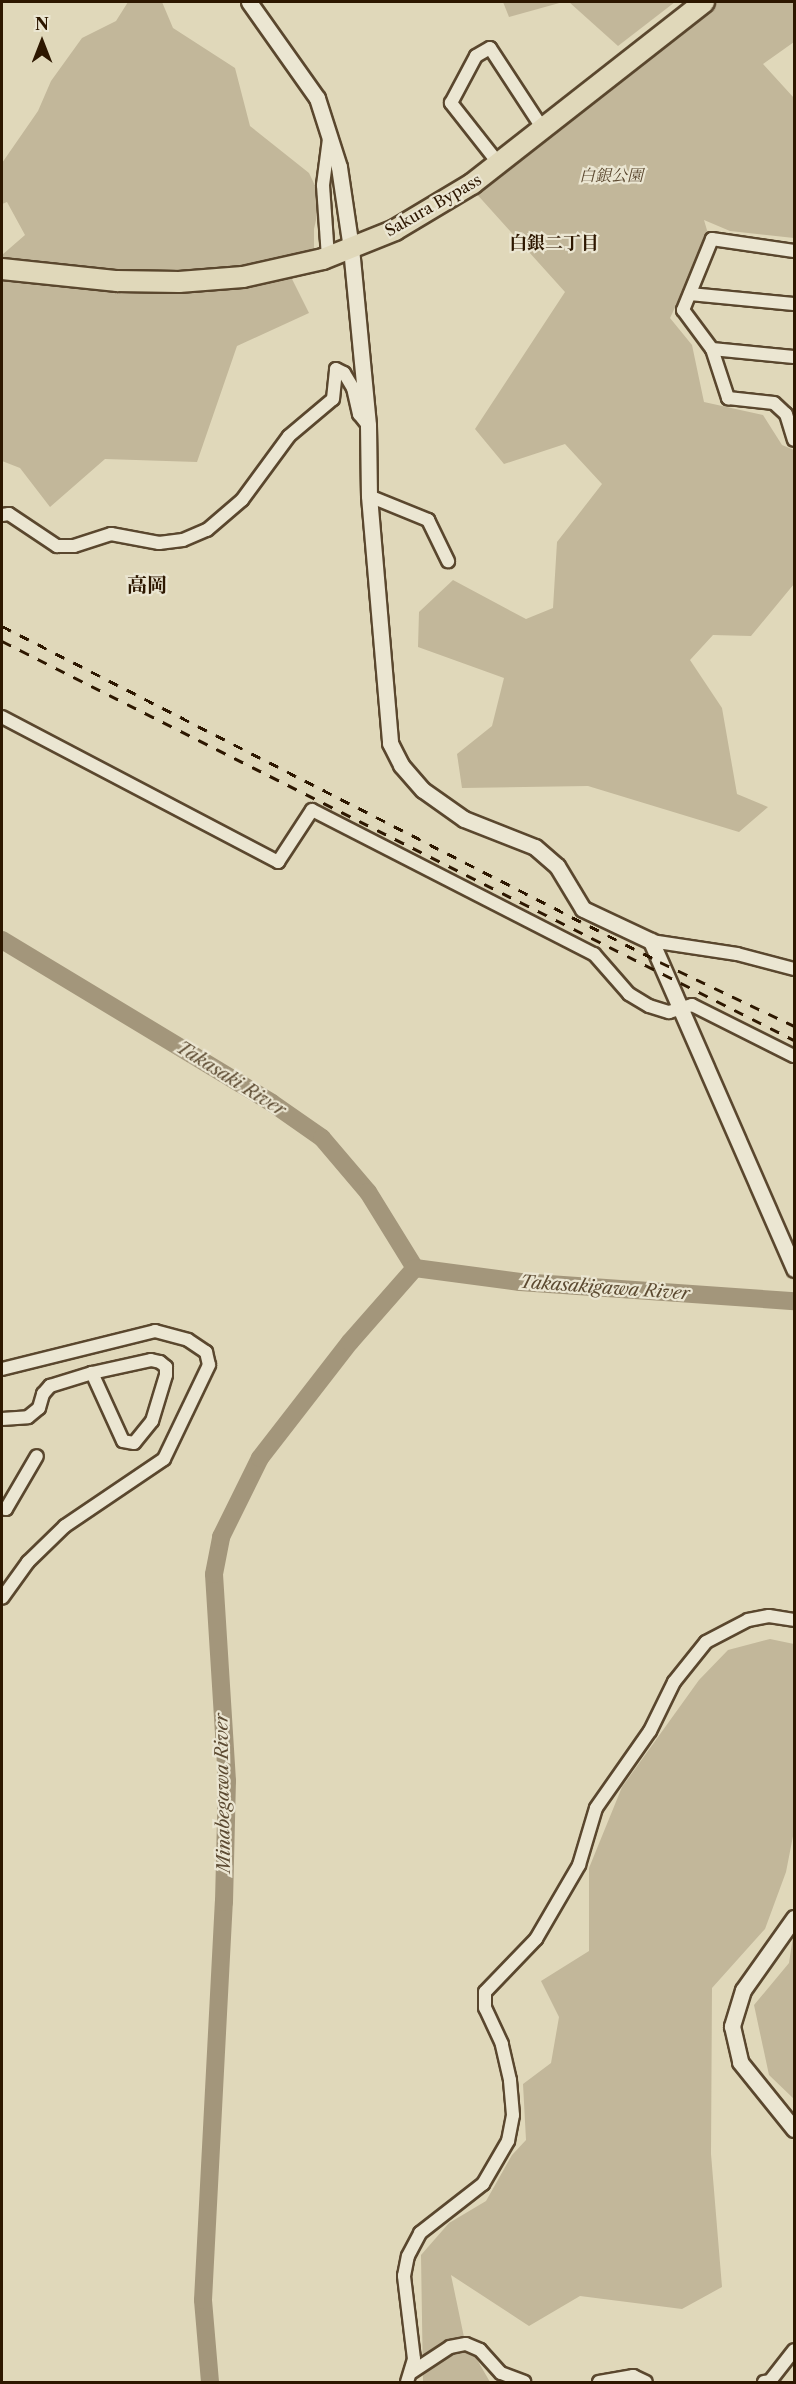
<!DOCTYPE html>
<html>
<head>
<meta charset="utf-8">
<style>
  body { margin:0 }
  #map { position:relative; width:796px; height:2384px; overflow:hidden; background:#e0d8ba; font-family:"Libre Caslon Text","Noto Serif JP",serif }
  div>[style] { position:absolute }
  .green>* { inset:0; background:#c2b79a }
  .river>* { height:18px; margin:-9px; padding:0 9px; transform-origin:9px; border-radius:9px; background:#a3967b }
  .roads { filter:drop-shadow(2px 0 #5a472e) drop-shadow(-2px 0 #5a472e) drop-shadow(0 2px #5a472e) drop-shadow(0 -2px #5a472e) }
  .minor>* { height:12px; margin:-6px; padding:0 6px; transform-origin:6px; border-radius:6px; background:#ebe6d2 }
  .tertiary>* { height:15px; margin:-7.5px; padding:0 7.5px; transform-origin:7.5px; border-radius:7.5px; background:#ebe6d2 }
  .trunk>* { height:20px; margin:-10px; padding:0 10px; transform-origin:10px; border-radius:10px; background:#e0d8ba }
  .rail>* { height:3px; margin-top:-1.5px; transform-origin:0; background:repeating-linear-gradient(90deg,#2d1700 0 10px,transparent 0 20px) }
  span { translate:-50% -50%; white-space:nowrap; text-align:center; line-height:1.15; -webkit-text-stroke:4.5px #ebe6d2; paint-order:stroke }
  .park-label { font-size:16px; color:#5a472e; font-style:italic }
  .street-label { font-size:16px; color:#2d1700 }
  .neighbourhood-label { font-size:18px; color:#2d1700; font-weight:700 }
  .water-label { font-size:18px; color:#5c4a31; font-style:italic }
  .quarter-label { font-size:20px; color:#2d1700; font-weight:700 }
  .frame { position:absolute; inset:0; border:3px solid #2d1700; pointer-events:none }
  .north { position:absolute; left:12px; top:12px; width:60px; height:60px; -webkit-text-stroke:4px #ebe6d2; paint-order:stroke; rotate:0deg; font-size:16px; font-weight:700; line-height:24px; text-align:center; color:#2d1700 }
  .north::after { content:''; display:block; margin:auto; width:21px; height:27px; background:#2d1700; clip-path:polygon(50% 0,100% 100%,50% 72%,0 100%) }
</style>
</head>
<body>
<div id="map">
  <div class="green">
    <div style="clip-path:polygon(128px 2px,162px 2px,173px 28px,235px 68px,250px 126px,309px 173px,321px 198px,314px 229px,314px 261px,292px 279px,309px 313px,237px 346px,197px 462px,105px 459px,50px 507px,20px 468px,2px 461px,2px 255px,25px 235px,7px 202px,2px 204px,2px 163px,38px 111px,51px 81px,82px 38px,116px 21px)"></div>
    <div style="clip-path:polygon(503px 2px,563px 2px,509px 17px)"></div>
    <div style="clip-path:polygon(569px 2px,675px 2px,618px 46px)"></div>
    <div style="clip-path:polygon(711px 2px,794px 2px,794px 42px,763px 64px,794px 98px,794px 238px,730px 231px,704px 220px,709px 237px,670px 318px,692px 345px,704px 402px,763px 415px,782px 445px,794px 450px,794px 584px,751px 636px,713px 635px,690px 660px,722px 708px,737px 794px,768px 807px,739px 832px,588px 786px,462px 788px,457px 754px,492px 726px,504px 678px,418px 647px,419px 612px,453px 580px,526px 619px,553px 608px,557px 542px,602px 484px,565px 444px,504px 464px,475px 429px,565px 292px,474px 191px)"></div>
    <div style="clip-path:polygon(770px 1639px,794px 1644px,794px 1831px,786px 1872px,765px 1929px,712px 1988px,711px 2154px,722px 2287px,682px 2309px,580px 2296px,529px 2326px,451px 2275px,464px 2337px,490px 2382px,423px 2382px,421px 2255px,449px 2223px,486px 2201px,512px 2155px,526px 2140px,523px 2084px,551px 2063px,559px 2017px,541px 1981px,589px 1951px,589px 1868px,622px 1787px,699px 1680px,728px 1650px)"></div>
    <div style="clip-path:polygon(794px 1930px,794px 2099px,769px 2075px,754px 2005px,789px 1963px)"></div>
  </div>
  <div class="river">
    <div style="left:2px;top:940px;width:315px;rotate:31.1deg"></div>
    <div style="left:272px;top:1103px;width:61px;rotate:35deg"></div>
    <div style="left:322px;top:1138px;width:71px;rotate:49.6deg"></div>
    <div style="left:368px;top:1192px;width:89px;rotate:58.3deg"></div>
    <div style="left:415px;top:1268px;width:106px;rotate:7.6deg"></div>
    <div style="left:520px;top:1282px;width:275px;rotate:4deg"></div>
    <div style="left:210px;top:2382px;width:82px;rotate:-94.9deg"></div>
    <div style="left:203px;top:2300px;width:399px;rotate:-87deg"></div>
    <div style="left:224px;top:1902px;width:121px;rotate:-88.6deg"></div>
    <div style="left:227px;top:1781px;width:207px;rotate:-93.6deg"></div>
    <div style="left:214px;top:1574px;width:38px;rotate:-79deg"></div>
    <div style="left:221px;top:1537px;width:88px;rotate:-63.7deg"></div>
    <div style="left:260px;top:1458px;width:147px;rotate:-52.2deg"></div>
    <div style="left:350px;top:1342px;width:98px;rotate:-48.7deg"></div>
  </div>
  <div class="roads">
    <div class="minor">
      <div style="left:499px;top:164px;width:78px;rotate:-128.2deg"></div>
      <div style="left:451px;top:103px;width:53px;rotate:-62deg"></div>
      <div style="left:476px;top:56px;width:16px;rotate:-30deg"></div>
      <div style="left:490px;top:48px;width:97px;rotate:56.8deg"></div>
      <div style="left:794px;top:251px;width:83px;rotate:-171.7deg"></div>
      <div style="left:712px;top:239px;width:77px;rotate:112.2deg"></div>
      <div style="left:683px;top:310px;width:49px;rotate:53.4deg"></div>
      <div style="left:712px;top:349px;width:52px;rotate:71.9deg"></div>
      <div style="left:728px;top:398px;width:46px;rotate:6.2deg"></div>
      <div style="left:774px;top:403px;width:16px;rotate:43deg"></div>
      <div style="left:786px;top:414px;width:27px;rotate:73deg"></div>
      <div style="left:328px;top:257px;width:72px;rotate:-94deg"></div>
      <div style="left:323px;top:185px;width:46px;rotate:-82.6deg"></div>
      <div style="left:690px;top:294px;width:104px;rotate:5.5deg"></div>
      <div style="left:712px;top:349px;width:82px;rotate:5.6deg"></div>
      <div style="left:369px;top:496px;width:64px;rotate:22.1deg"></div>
      <div style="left:428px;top:520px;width:46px;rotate:64deg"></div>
      <div style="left:2px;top:515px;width:7px;rotate:-8deg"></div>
      <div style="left:9px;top:514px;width:58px;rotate:33.7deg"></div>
      <div style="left:57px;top:546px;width:17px"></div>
      <div style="left:74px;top:546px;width:39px;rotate:-18deg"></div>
      <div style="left:111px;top:534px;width:49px;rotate:10.6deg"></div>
      <div style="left:159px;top:543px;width:24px;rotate:-7deg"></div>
      <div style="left:183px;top:540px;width:26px;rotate:-23deg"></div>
      <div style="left:207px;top:530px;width:46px;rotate:-40.6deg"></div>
      <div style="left:242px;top:500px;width:79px;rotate:-53.7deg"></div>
      <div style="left:289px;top:436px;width:57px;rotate:-40.1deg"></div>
      <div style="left:333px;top:399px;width:30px;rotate:-84deg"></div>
      <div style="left:336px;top:369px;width:9px;rotate:27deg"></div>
      <div style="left:344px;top:373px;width:17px;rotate:59deg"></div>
      <div style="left:353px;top:388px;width:27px;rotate:77deg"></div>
      <div style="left:359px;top:414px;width:14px;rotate:51deg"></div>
      <div style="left:2px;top:717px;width:312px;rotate:27.7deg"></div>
      <div style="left:278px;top:862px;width:62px;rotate:-56.8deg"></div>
      <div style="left:312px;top:810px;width:317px;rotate:27.1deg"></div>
      <div style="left:594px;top:954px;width:53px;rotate:48.8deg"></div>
      <div style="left:629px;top:994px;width:23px;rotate:31deg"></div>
      <div style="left:649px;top:1006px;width:21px;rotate:17deg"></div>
      <div style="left:669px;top:1012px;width:24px;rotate:-17deg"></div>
      <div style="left:692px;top:1005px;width:114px;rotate:26.6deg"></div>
      <div style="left:651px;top:941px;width:87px;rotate:8.6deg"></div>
      <div style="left:737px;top:954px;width:59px;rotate:14.7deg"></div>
      <div style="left:2px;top:1369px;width:158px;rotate:-13.9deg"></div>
      <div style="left:155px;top:1331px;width:34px;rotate:15deg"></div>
      <div style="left:188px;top:1340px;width:22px;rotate:34deg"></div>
      <div style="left:206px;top:1352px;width:13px;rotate:77deg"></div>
      <div style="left:209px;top:1365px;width:104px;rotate:115.6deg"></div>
      <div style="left:164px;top:1459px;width:120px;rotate:145.9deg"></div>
      <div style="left:65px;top:1526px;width:52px;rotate:135.8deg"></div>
      <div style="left:28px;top:1562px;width:44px;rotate:125.8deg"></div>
      <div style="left:2px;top:1419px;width:26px;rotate:-4deg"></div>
      <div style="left:28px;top:1417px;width:14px;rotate:-39deg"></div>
      <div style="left:39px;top:1408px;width:15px;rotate:-74deg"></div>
      <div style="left:43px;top:1394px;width:11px;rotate:-49deg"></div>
      <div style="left:50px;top:1386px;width:44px;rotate:-17.2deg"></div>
      <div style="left:92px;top:1373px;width:60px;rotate:-12.4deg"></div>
      <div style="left:151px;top:1360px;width:9px;rotate:13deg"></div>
      <div style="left:160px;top:1362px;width:8px;rotate:40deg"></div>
      <div style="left:166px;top:1367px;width:8px;rotate:90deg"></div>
      <div style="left:166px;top:1375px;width:48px;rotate:106.9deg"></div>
      <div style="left:152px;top:1421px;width:28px;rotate:129deg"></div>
      <div style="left:134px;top:1443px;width:11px;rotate:-170deg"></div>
      <div style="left:123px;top:1441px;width:75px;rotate:-114.5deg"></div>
      <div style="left:2px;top:1508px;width:4px;rotate:14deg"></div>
      <div style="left:6px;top:1509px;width:61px;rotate:-59.7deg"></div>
      <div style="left:412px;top:2372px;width:45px;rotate:-33.3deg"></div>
      <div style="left:450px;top:2347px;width:16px;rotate:-11deg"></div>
      <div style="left:466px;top:2344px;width:15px;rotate:23deg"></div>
      <div style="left:480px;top:2350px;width:31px;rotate:48deg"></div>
      <div style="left:501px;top:2373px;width:25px;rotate:21deg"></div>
      <div style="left:407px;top:2382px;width:24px;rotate:-73deg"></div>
      <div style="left:414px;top:2359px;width:84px;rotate:-96.9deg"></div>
      <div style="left:404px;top:2276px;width:20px;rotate:-79deg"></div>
      <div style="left:408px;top:2256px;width:26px;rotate:-62deg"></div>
      <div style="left:420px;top:2233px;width:80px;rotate:-37.9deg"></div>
      <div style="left:483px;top:2184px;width:50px;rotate:-59.8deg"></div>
      <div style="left:508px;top:2141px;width:26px;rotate:-79deg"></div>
      <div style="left:513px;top:2115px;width:35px;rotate:-95deg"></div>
      <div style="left:510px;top:2080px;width:37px;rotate:-103deg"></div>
      <div style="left:502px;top:2044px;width:40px;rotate:-115deg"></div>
      <div style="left:485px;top:2008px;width:16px;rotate:-90deg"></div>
      <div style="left:485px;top:1992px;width:74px;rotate:-46.1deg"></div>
      <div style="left:536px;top:1939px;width:86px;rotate:-59.8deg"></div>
      <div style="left:579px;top:1865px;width:59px;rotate:-73.4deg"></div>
      <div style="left:596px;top:1808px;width:94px;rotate:-55deg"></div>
      <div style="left:650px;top:1731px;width:55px;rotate:-63.9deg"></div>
      <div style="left:674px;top:1682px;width:51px;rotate:-51.3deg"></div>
      <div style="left:706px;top:1642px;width:47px;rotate:-27.6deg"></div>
      <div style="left:748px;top:1620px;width:21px;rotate:-11deg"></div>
      <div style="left:769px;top:1616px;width:25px;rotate:9deg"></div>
      <div style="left:599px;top:2382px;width:35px;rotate:-10deg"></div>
      <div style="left:633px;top:2376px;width:14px;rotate:25deg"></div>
      <div style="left:764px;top:2382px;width:6px;rotate:-9deg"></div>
      <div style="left:770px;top:2381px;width:39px;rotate:-52deg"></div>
    </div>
    <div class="tertiary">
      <div style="left:249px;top:2px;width:118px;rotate:54.7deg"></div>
      <div style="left:317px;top:98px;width:72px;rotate:72.3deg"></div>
      <div style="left:339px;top:167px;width:82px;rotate:81.6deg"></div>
      <div style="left:351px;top:248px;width:178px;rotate:84.5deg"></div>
      <div style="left:368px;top:425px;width:71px;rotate:89.2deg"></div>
      <div style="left:369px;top:496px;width:248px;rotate:85.1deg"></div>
      <div style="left:390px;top:743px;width:25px;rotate:63deg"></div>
      <div style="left:401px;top:765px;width:33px;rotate:49deg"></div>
      <div style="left:423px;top:790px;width:50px;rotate:35.3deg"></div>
      <div style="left:464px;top:819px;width:76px;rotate:21.5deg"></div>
      <div style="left:535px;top:847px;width:29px;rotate:41deg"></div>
      <div style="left:557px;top:866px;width:50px;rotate:58.8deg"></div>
      <div style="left:583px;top:909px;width:75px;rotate:25.2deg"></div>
      <div style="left:651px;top:941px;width:358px;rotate:66.4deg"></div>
      <div style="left:794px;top:1918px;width:88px;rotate:125.3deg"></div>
      <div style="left:743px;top:1990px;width:38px;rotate:107deg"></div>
      <div style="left:732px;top:2026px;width:37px;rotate:77deg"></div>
      <div style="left:740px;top:2062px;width:86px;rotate:51.1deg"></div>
    </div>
    <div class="trunk">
      <div style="left:2px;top:269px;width:116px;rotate:6deg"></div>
      <div style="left:117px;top:281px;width:62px;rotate:0.9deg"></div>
      <div style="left:179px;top:282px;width:64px;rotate:-4.5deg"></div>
      <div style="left:243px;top:277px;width:82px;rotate:-12.7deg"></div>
      <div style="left:323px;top:259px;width:78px;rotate:-21.9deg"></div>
      <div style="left:395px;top:230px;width:90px;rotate:-30.9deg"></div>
      <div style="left:472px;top:184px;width:295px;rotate:-38.1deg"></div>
    </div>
  </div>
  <div class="rail">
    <div style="left:2px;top:626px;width:739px;rotate:27.05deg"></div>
    <div style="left:660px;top:962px;width:148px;rotate:25.5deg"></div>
    <div style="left:2px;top:641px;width:887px;rotate:26.74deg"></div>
  </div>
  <div class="park-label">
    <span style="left:611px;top:175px">白銀公園</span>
  </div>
  <div class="street-label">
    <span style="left:433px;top:205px;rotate:-30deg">Sakura Bypass</span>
  </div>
  <div class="neighbourhood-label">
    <span style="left:554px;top:243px">白銀二丁目</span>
  </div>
  <div class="water-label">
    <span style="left:231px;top:1079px;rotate:32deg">Takasaki River</span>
    <span style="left:605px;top:1288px;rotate:4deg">Takasakigawa River</span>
    <span style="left:223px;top:1793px;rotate:-91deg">Minabegawa River</span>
  </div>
  <div class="quarter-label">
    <span style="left:147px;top:585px">高岡</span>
  </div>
  <div class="frame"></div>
  <div class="north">N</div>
</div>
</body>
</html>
